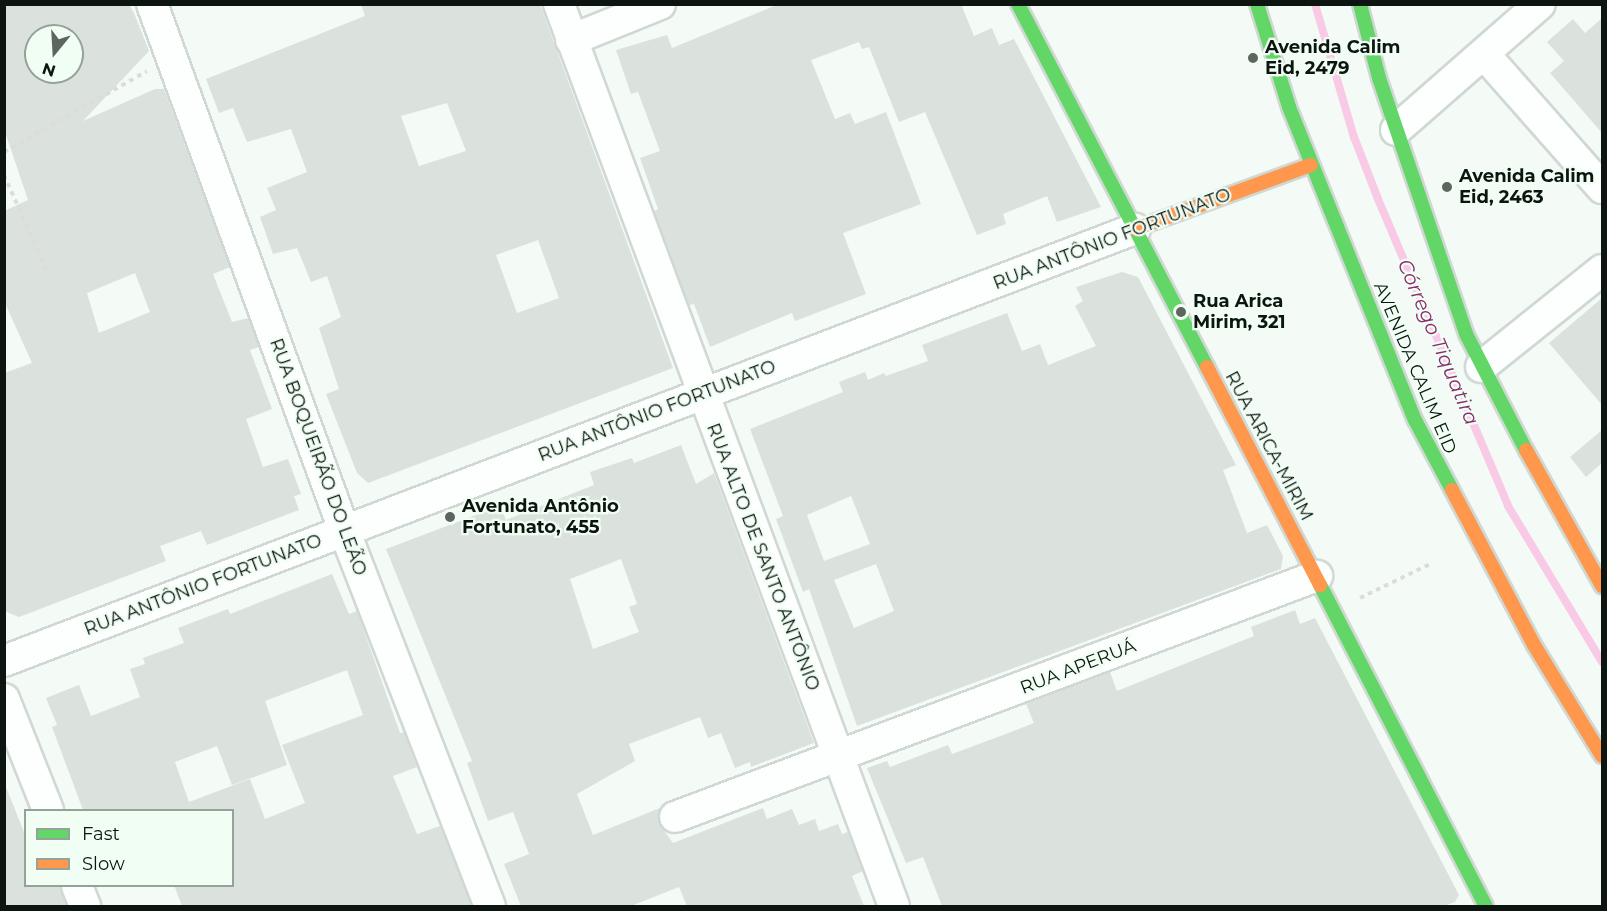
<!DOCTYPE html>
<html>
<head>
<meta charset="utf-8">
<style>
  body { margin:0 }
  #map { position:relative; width:1607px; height:911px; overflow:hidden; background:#f4faf5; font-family:Montserrat,sans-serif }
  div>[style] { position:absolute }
  .stream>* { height:8px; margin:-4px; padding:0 4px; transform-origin:4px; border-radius:4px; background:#f8cae6 }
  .building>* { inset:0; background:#dbe2dd }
  .path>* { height:4px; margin-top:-2px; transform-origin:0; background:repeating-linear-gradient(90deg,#dbdddc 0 4.5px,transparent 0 9px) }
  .roads { filter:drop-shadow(2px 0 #d0d8d3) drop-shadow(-2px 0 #d0d8d3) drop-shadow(0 2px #d0d8d3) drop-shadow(0 -2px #d0d8d3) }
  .street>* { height:30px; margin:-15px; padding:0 15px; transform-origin:15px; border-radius:15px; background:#fdfefe }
  .fast>* { height:14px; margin:-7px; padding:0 7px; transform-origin:7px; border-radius:7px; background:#63d668 }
  .slow>* { height:14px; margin:-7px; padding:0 7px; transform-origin:7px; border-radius:7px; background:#ff974d }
  .dots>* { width:16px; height:16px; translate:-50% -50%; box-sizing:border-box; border:3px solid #f0fef4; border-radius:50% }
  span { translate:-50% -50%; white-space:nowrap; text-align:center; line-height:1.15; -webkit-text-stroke:4.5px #f0fef4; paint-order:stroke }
  .poi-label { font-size:18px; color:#0d1510; font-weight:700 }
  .left { translate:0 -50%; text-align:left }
  .street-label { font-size:18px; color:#0d1510 }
  .water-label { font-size:20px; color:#8b2c70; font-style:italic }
  .frame { position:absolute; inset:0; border:6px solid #0d1510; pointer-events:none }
  .legend { position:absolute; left:24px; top:809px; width:210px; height:78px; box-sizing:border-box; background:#f0fef4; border:2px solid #95a199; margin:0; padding:8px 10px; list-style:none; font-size:18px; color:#0d1510 }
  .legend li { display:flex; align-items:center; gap:12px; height:30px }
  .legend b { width:30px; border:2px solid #95a199 }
  .north { position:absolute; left:24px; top:24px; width:60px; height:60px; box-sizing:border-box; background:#f0fef4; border:2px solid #95a199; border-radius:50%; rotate:198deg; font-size:16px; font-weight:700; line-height:24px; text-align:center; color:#0d1510 }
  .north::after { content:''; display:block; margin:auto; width:21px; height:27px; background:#5e6560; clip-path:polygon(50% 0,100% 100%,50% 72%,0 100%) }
</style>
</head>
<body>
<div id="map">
  <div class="stream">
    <div style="left:1315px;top:4px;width:139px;rotate:73.7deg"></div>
    <div style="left:1354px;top:137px;width:66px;rotate:68.8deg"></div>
    <div style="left:1378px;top:199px;width:333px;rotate:67deg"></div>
    <div style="left:1508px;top:506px;width:182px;rotate:58.9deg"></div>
  </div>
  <div class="building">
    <div style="clip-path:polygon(evenodd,4px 4px,129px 4px,134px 13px,149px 51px,83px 121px,155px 89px,164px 89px,230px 267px,213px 274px,232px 322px,248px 318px,259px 347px,250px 350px,272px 409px,246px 419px,263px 467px,288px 459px,301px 494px,294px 496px,299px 510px,207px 545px,201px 531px,160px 546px,166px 561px,19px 617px,4px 611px,4px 373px,32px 363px,4px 301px,4px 211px,28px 200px,4px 129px,4px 4px,36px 36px,72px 36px,72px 72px,36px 72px,36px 36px,4px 4px,135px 273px,150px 312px,99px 333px,87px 293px,135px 273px)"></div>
    <div style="clip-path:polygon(evenodd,361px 4px,540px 4px,673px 368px,368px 483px,357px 473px,326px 394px,339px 389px,319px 328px,341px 317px,327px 276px,311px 282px,297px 248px,273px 254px,260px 217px,276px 210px,267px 188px,307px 172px,291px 129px,247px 142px,233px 108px,219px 113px,206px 79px,365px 16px,361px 4px,447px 103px,466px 151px,419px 166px,401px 116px,447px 103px,361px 4px,538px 240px,559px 298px,517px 313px,496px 255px,538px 240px)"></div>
    <div style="clip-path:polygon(779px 4px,961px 4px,974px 36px,992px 28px,999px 45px,1014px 39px,1101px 207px,1057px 222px,1047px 196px,1003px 214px,1006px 224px,977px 235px,925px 112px,899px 122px,869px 47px,862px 49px,859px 42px,811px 60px,835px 119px,850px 113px,855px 124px,886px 112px,921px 204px,843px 233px,866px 294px,795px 321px,792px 313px,710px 347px,694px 304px,689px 305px,654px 211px,658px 209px,640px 158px,660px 151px,638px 92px,631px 94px,616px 50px,667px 35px,672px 48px)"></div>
    <div style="clip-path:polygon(1602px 18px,1602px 133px,1550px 73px,1564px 61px,1547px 42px,1573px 19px,1585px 33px)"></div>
    <div style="clip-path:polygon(evenodd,1122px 272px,1138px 277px,1236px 465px,1223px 470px,1247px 533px,1267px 525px,1283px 556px,1281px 569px,857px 726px,809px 589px,803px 592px,776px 519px,783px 516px,750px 429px,843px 392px,839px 382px,865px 372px,868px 380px,884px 373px,886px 376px,928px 361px,922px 345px,1007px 313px,1022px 351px,1040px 344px,1048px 365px,1096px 346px,1075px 306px,1083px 301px,1076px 287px,1122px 272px,851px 496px,870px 544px,824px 561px,807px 515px,851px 496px,1122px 272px,876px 564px,894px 611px,854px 628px,834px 580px,876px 564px)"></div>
    <div style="clip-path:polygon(1602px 298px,1602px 405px,1549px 343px)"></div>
    <div style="clip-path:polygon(1602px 430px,1602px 463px,1586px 477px,1570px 457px)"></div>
    <div style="clip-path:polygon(evenodd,681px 445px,696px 484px,714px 473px,814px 743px,751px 767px,750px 762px,735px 768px,721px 733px,708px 738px,700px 717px,629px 744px,635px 761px,577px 794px,593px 835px,660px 808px,659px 824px,673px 843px,763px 808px,767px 819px,792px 809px,799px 825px,815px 819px,819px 831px,838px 824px,842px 834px,848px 832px,863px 871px,852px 876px,864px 906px,687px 906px,679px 887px,631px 906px,521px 906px,504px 864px,529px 854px,513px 812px,488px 821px,467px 763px,472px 761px,386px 549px,500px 506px,506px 520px,594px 485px,590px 472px,632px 458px,634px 463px,681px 445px,621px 559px,637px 604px,629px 607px,639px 632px,593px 649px,570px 579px,621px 559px)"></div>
    <div style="clip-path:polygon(evenodd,332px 574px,349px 614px,357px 611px,400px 733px,404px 732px,417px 767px,393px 776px,417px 834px,440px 826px,472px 906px,182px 906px,174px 885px,232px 885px,232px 810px,83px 810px,52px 727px,57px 725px,46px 698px,79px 685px,91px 716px,140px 697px,130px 669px,145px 664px,143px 658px,184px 643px,178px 628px,228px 609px,230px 614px,332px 574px,347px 670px,363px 715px,282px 745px,305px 803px,265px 819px,250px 779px,189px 802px,175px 762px,217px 746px,232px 785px,287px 765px,265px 701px,347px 670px)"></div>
    <div style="clip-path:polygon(1295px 610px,1300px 624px,1315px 618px,1459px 895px,1455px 902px,1444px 906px,942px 906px,923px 857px,906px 863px,867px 768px,887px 761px,890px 767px,948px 745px,952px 754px,1003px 735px,1034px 723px,1026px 704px,1110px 672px,1117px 691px,1254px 636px,1251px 627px)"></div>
    <div style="clip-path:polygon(6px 787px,26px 837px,26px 885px,60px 885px,67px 906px,4px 906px)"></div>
  </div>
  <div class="path">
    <div style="left:4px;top:152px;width:164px;rotate:-29.5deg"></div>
    <div style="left:4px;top:175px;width:105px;rotate:65.9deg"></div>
    <div style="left:1360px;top:598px;width:78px;rotate:-25.9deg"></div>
  </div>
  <div class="roads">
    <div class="street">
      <div style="left:152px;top:4px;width:560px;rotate:69.95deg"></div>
      <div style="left:344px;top:530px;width:403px;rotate:68.8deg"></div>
      <div style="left:559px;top:4px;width:962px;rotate:69.63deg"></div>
      <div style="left:571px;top:40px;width:96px;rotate:-22deg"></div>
      <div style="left:1484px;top:54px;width:179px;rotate:48.6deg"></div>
      <div style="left:1396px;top:130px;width:191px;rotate:-41.2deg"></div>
      <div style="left:1481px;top:367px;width:155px;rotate:-38.7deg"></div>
      <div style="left:4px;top:661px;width:1211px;rotate:-20.91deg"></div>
      <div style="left:4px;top:699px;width:119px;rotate:68.4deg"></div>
      <div style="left:675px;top:817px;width:686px;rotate:-20.58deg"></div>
      <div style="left:77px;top:886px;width:22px;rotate:68deg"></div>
    </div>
    <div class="fast">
      <div style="left:1018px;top:4px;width:409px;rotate:62.5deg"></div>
      <div style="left:1257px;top:4px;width:108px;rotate:72.7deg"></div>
      <div style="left:1289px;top:107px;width:337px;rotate:68.1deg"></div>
      <div style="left:1415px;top:420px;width:79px;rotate:62.1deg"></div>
      <div style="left:1360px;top:4px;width:76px;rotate:75.6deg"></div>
      <div style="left:1379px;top:78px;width:270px;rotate:71.2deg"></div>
      <div style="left:1466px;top:334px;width:131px;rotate:62.7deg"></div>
      <div style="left:1320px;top:585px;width:361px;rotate:62.7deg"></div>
    </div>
    <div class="slow">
      <div style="left:1135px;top:229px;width:187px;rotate:-20deg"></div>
      <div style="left:1207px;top:367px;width:246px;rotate:62.6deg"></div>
      <div style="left:1526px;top:450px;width:156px;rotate:60.8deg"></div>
      <div style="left:1452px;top:490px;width:175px;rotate:62.1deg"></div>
      <div style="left:1534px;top:645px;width:130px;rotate:58.5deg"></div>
    </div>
  </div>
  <div class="dots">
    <div style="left:1253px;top:58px;background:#5e6560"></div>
    <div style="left:1447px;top:187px;background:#5e6560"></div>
    <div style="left:1181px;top:312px;background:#5e6560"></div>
    <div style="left:450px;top:517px;background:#5e6560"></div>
  </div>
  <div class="poi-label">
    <span class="left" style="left:1265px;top:58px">Avenida Calim<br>Eid, 2479</span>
    <span class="left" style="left:1459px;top:187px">Avenida Calim<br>Eid, 2463</span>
    <span class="left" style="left:1193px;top:312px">Rua Arica<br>Mirim, 321</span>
    <span class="left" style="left:462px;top:517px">Avenida Antônio<br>Fortunato, 455</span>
  </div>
  <div class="street-label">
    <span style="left:1112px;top:239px;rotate:-21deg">RUA ANTÔNIO FORTUNATO</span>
    <span style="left:1415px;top:368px;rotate:67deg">AVENIDA CALIM EID</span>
    <span style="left:657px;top:411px;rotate:-21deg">RUA ANTÔNIO FORTUNATO</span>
    <span style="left:1269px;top:446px;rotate:62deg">RUA ARICA-MIRIM</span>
    <span style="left:318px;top:457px;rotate:70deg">RUA BOQUEIRÃO DO LEÃO</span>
    <span style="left:763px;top:557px;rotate:69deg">RUA ALTO DE SANTO ANTÔNIO</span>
    <span style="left:203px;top:585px;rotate:-21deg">RUA ANTÔNIO FORTUNATO</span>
    <span style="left:1078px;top:667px;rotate:-21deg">RUA APERUÁ</span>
  </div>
  <div class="water-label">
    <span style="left:1438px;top:342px;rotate:67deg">Córrego Tiquatira</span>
  </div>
  <div class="frame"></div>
  <ul class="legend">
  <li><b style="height:8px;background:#63d668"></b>Fast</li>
  <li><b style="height:8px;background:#ff974d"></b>Slow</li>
  </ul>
  <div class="north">N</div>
</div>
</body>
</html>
